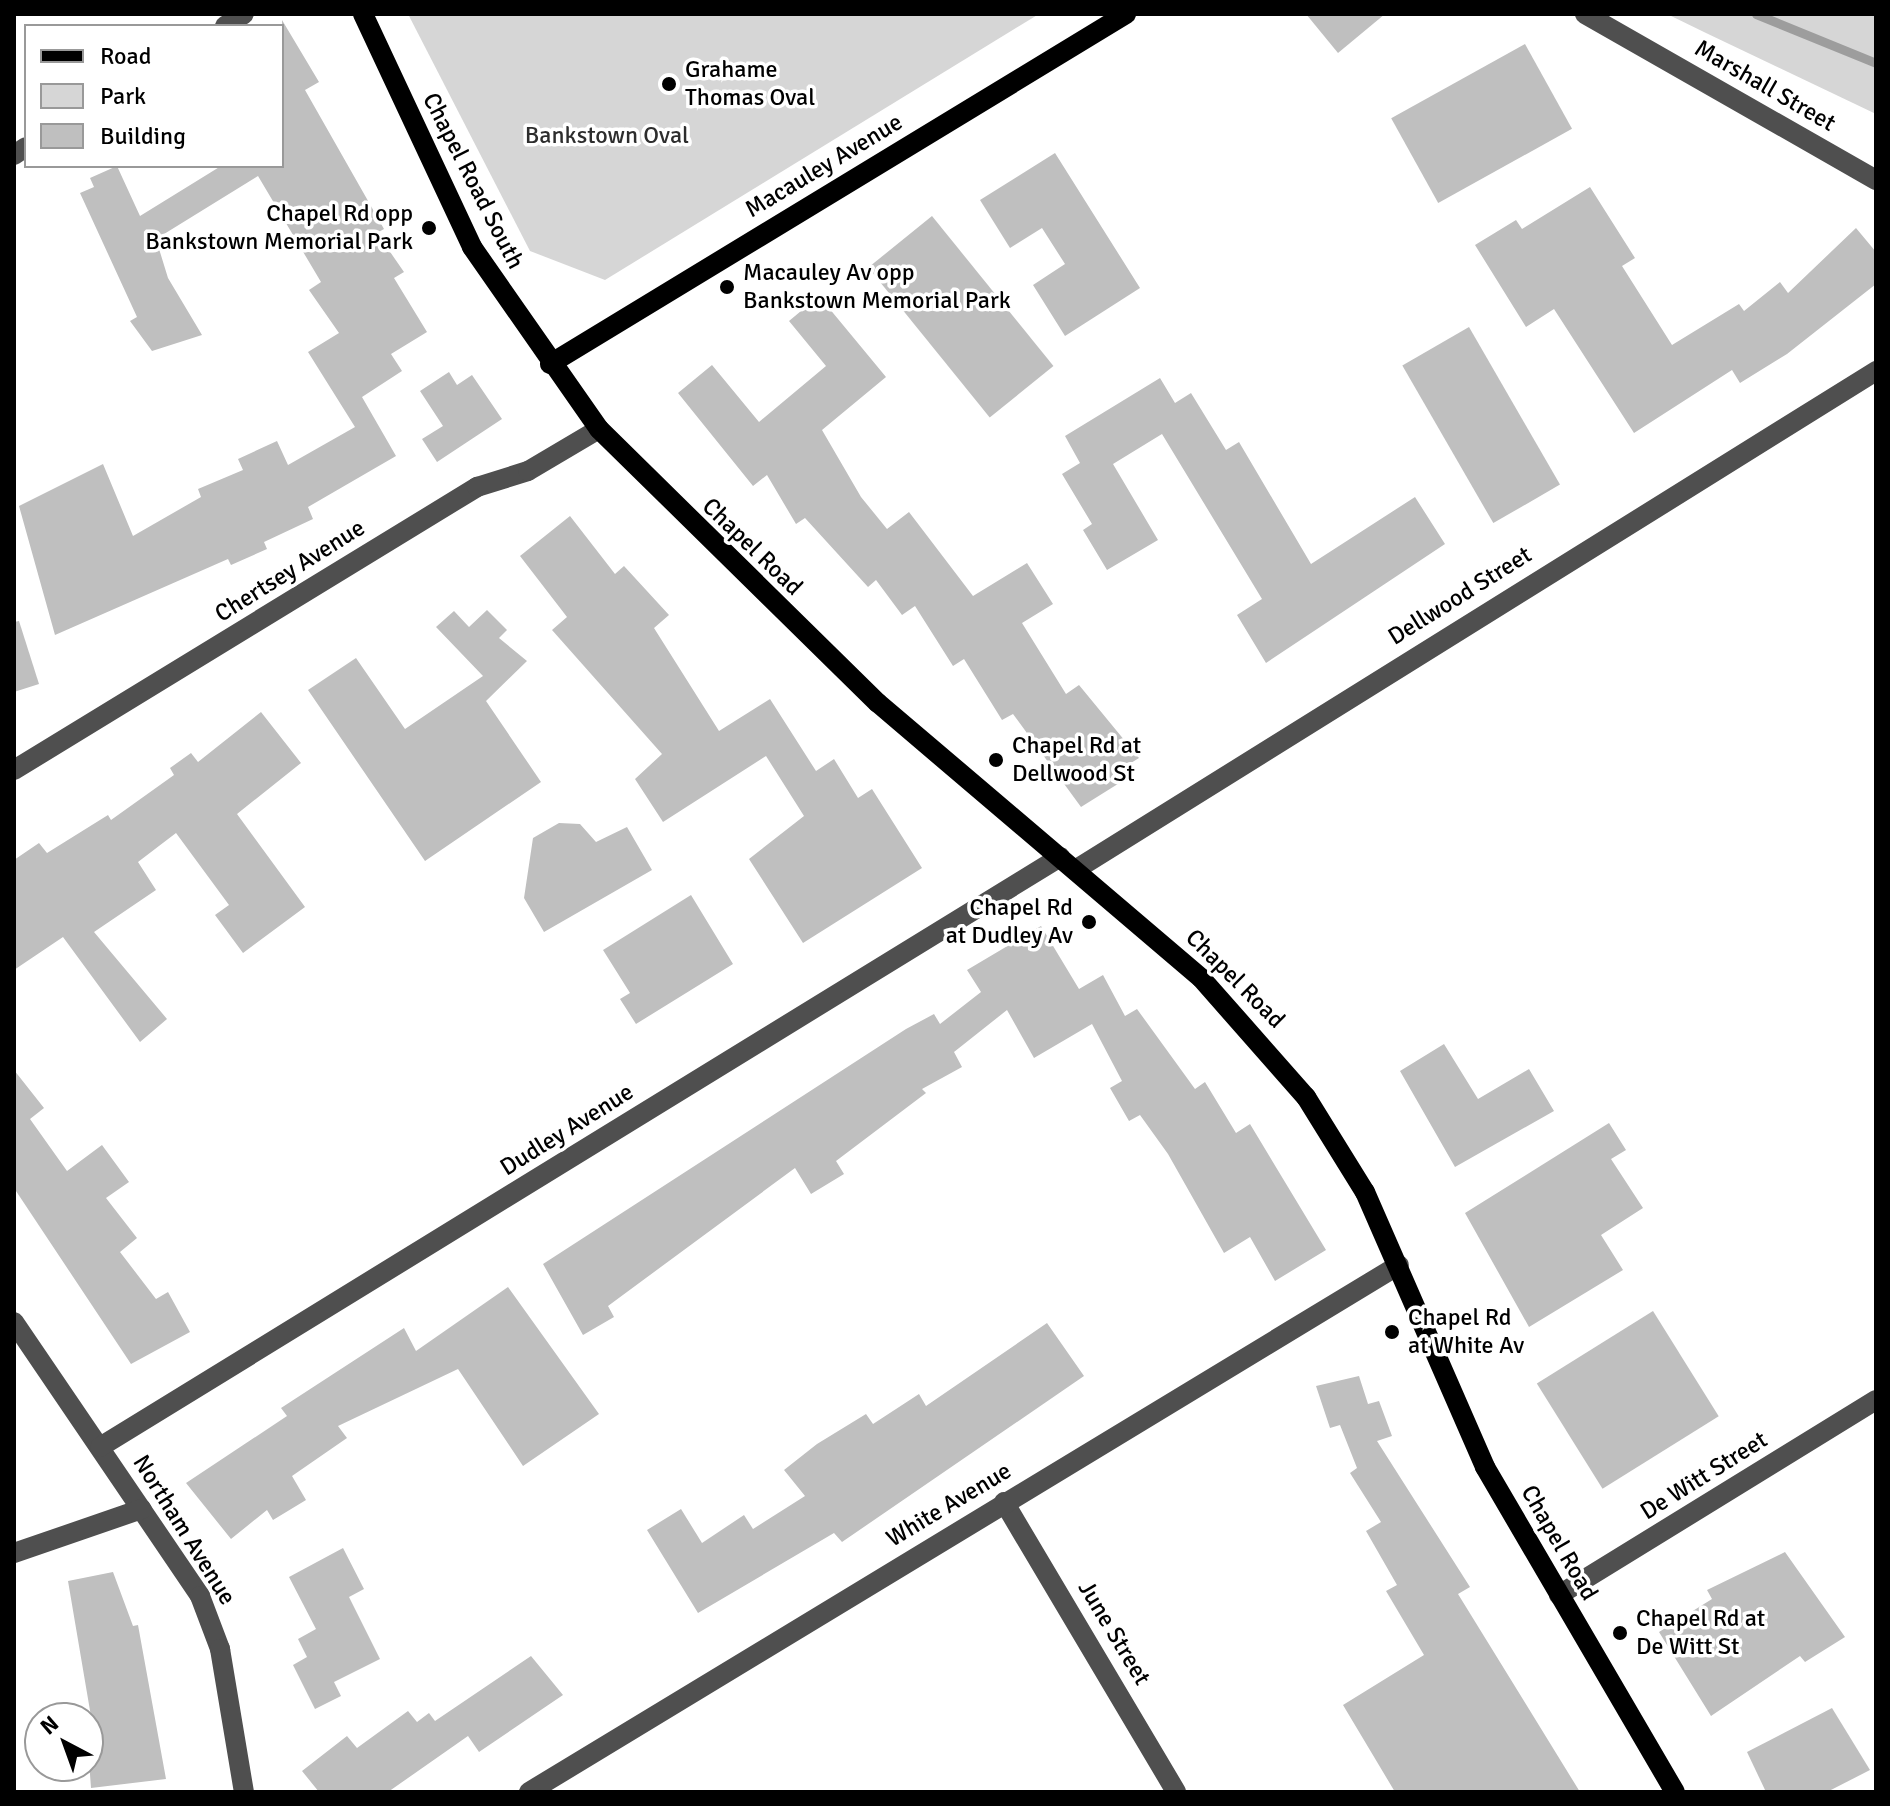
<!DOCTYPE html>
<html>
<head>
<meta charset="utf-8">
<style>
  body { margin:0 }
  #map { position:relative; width:1890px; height:1806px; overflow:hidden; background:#fff; font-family:Signika,sans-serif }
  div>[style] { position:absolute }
  .green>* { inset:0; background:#d6d6d6 }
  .stream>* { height:9px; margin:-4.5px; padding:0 4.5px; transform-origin:4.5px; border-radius:4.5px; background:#9d9d9d }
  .building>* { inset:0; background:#bfbfbf; transform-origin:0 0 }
  .minor>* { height:20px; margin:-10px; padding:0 10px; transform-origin:10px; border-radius:10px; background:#4f4f4f }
  .major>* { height:20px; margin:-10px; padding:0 10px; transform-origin:10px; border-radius:10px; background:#000 }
  .dots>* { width:22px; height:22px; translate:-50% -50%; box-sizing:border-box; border:4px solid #fff; border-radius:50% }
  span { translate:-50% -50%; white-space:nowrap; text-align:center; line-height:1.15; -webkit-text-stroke:7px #fff; paint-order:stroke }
  .poi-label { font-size:24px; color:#000 }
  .left { translate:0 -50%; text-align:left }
  .right { translate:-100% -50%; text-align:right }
  .street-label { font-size:24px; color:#000 }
  .park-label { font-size:24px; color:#2d2d2d }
  .frame { position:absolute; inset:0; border:16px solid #000; pointer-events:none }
  .legend { position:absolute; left:24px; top:24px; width:260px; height:144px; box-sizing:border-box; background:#fff; border:2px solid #999; margin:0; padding:10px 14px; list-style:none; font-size:24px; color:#000 }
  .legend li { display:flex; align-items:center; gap:16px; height:40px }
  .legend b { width:40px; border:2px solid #999 }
  .north { position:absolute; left:24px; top:1702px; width:80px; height:80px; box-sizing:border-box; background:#fff; border:2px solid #999; border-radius:50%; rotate:319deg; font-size:22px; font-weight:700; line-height:32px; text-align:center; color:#000 }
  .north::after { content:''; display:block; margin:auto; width:28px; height:36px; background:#000; clip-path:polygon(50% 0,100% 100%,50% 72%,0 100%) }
</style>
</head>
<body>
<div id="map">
  <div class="green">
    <div style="clip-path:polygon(408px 14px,1039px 14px,605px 280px,530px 251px)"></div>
    <div style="clip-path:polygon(1667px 14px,1876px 14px,1876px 114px,1706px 33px)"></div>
  </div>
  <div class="stream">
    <div style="left:1756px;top:14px;width:130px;rotate:22.2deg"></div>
  </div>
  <div class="building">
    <div style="clip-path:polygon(1306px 14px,1385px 14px,1338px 53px)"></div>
    <div style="clip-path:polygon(282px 20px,319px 82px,305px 90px,384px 229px,377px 233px,404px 272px,394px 278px,427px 332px,391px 354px,402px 371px,362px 397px,396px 456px,308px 507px,313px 519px,264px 542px,267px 549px,231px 565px,228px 559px,55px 635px,19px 506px,103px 464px,133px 536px,201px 497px,198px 489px,243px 470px,238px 459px,277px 441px,288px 465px,355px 427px,308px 352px,339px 333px,309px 290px,321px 282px,258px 176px,156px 239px,168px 278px,202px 335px,152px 351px,130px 321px,137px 317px,80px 193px,94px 187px,90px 178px,117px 166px,140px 216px,221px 166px,282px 166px)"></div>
    <div style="left:1525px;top:44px;width:97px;height:153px;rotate:61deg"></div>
    <div style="clip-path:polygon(1055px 153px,1140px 288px,1065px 336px,1033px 285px,1065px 264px,1042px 228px,1010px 248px,980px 200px)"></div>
    <div style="clip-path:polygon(1590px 187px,1635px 258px,1622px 266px,1672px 345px,1739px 304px,1744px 311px,1780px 282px,1788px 293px,1856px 228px,1876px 252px,1876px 284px,1787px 354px,1740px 383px,1732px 370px,1634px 433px,1554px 309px,1526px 327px,1475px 245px,1516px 220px,1522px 229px)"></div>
    <div style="left:932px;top:216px;width:193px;height:82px;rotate:51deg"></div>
    <div style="clip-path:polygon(819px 296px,886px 377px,822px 430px,861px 497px,887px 529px,909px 512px,973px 596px,1027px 563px,1053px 604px,1022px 623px,1066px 694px,1079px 685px,1139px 758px,1113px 774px,1121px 782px,1081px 807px,1013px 714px,1002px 720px,964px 659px,953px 666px,915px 606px,902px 615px,876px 580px,868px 587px,805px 518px,796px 524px,767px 475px,753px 486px,678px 393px,712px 365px,759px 422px,826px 366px,789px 321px)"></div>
    <div style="left:1469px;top:327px;width:182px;height:77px;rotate:60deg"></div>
    <div style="clip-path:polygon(449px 372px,457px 385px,472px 375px,502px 419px,437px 462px,422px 439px,443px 426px,420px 391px)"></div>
    <div style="clip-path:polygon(1160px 378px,1175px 403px,1191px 393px,1226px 450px,1239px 442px,1311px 564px,1415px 497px,1445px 544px,1266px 663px,1237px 615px,1262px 599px,1162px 434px,1113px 464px,1158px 540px,1107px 570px,1083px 530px,1092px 524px,1062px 474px,1080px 463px,1065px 436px)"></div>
    <div style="clip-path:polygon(570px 516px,615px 574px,624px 566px,669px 615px,654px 628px,719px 731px,770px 699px,816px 771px,834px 759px,858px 798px,872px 789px,922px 868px,803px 943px,749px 859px,804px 816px,766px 756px,663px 822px,635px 779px,662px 754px,552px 630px,567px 617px,520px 556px)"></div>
    <div style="clip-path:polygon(487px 610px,507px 630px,499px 638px,527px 661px,486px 701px,541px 782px,425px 861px,308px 690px,356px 658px,405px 729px,483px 676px,436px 627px,454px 611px,469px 627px)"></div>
    <div style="clip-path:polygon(19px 621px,39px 684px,14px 692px,14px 622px)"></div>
    <div style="clip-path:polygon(261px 712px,301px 763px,237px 814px,305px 907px,243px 953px,215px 915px,229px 905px,176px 833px,138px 862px,156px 890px,94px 932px,167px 1019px,140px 1042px,63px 937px,14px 970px,14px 860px,39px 843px,47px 853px,108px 815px,111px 820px,174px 775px,170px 768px,191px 753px,198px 762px)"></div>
    <div style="clip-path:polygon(559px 823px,580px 824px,596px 842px,627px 827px,652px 870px,544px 932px,524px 898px,533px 838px)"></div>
    <div style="clip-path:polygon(691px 895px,733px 964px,636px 1024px,620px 999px,630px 993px,603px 950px)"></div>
    <div style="clip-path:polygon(1041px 926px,1079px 989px,1103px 975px,1125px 1016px,1137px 1009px,1195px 1089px,1205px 1082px,1236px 1133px,1250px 1124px,1326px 1250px,1275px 1281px,1250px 1237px,1224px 1253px,1168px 1154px,1140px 1115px,1129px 1121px,1110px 1088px,1122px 1081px,1092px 1024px,1034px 1058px,1007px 1010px,954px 1052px,962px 1067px,922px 1089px,926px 1093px,836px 1161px,844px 1174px,811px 1194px,795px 1168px,608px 1306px,614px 1317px,583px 1335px,543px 1264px,906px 1029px,934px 1014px,940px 1024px,981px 992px,967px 970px)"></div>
    <div style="clip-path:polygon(1444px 1044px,1478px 1099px,1529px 1069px,1554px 1111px,1455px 1167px,1400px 1071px)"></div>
    <div style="clip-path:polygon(14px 1070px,44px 1108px,30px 1119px,67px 1171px,102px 1145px,129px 1182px,106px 1198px,137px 1238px,120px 1252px,156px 1299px,168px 1292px,190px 1332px,131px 1364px,14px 1188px)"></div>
    <div style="clip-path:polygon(1609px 1123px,1626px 1150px,1611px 1159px,1643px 1208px,1601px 1235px,1623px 1270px,1529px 1327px,1465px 1213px)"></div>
    <div style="clip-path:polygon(508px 1287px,599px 1414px,523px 1466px,458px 1369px,338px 1426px,347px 1438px,292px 1476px,306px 1500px,273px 1520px,267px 1510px,231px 1539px,186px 1483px,287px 1416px,281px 1408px,404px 1328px,416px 1351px)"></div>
    <div style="left:1653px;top:1311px;width:124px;height:137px;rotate:58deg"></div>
    <div style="clip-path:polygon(1047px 1323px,1084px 1376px,842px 1542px,834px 1533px,698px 1613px,647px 1530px,681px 1509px,702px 1543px,744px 1515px,753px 1529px,805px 1496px,784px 1470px,817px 1444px,866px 1414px,873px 1424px,919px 1394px,926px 1406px)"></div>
    <div style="clip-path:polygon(1359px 1376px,1368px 1404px,1379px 1401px,1392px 1436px,1377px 1441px,1470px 1587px,1458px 1594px,1580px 1792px,1395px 1792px,1343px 1705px,1424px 1655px,1386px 1591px,1397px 1585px,1366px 1531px,1381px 1522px,1350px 1473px,1357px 1468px,1340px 1425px,1330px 1428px,1316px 1386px)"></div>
    <div style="clip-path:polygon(343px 1548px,364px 1589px,349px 1597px,380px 1659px,334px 1682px,341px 1696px,315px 1709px,293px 1665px,307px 1657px,298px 1639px,316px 1629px,289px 1577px)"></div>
    <div style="clip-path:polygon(1785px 1552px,1845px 1637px,1805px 1662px,1800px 1656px,1711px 1716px,1659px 1632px,1712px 1599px,1707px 1590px)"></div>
    <div style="clip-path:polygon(113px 1572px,133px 1626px,138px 1625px,166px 1779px,91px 1788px,88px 1747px,96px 1746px,68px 1581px)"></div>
    <div style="clip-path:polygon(531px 1656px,563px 1695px,479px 1752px,468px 1736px,388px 1792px,319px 1792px,302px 1771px,347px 1736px,357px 1748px,408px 1711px,417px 1722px,429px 1713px,435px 1721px)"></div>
    <div style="clip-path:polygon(1832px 1708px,1870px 1770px,1827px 1792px,1766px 1792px,1747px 1752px)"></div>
  </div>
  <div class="minor">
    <div style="left:1585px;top:14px;width:335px;rotate:29.7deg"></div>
    <div style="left:225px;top:26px;width:22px;rotate:-32deg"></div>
    <div style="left:14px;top:155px;width:14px;rotate:-34deg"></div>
    <div style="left:14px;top:770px;width:543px;rotate:-31.43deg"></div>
    <div style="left:477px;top:487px;width:53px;rotate:-17.4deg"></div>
    <div style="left:528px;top:471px;width:82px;rotate:-30.6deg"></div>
    <div style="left:1075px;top:870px;width:944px;rotate:-31.92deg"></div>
    <div style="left:14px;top:1322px;width:331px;rotate:55.8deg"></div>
    <div style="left:200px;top:1596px;width:57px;rotate:69.3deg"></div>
    <div style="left:220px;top:1649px;width:145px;rotate:80.5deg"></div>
    <div style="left:100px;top:1447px;width:1127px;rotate:-31.57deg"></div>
    <div style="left:1004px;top:1502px;width:337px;rotate:59.3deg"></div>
    <div style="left:14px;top:1553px;width:135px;rotate:-19deg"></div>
    <div style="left:1559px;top:1595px;width:372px;rotate:-31.6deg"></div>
    <div style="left:529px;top:1792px;width:1017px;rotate:-31.21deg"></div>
  </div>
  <div class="major">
    <div style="left:363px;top:14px;width:257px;rotate:64.9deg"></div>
    <div style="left:472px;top:247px;width:222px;rotate:55.1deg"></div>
    <div style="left:599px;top:429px;width:391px;rotate:44.5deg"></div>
    <div style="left:878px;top:703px;width:424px;rotate:40.4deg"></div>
    <div style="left:1201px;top:978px;width:159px;rotate:48.6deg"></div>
    <div style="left:1306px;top:1097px;width:112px;rotate:58.2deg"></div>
    <div style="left:1365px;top:1192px;width:300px;rotate:66.4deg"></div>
    <div style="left:1485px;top:1467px;width:376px;rotate:59.7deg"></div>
    <div style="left:550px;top:364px;width:674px;rotate:-31.28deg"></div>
  </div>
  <div class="dots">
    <div style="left:669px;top:84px;background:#000"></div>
    <div style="left:429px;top:228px;background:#000"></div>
    <div style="left:727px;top:287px;background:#000"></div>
    <div style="left:996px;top:760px;background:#000"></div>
    <div style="left:1089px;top:922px;background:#000"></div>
    <div style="left:1392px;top:1332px;background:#000"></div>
    <div style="left:1620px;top:1633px;background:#000"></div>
  </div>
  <div class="poi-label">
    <span class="left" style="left:685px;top:84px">Grahame<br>Thomas Oval</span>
    <span class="right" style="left:413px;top:228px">Chapel Rd opp<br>Bankstown Memorial Park</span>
    <span class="left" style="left:743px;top:287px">Macauley Av opp<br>Bankstown Memorial Park</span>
    <span class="left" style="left:1012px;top:760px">Chapel Rd at<br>Dellwood St</span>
    <span class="right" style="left:1073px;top:922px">Chapel Rd<br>at Dudley Av</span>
    <span class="left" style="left:1408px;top:1332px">Chapel Rd<br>at White Av</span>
    <span class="left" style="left:1636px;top:1633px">Chapel Rd at<br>De Witt St</span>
  </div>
  <div class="street-label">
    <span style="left:1765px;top:86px;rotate:30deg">Marshall Street</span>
    <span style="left:824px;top:166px;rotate:-31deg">Macauley Avenue</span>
    <span style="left:473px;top:181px;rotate:63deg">Chapel Road South</span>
    <span style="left:752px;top:547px;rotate:44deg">Chapel Road</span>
    <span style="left:290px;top:571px;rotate:-32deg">Chertsey Avenue</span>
    <span style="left:1460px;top:596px;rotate:-32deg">Dellwood Street</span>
    <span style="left:1235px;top:979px;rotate:45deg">Chapel Road</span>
    <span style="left:567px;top:1130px;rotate:-32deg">Dudley Avenue</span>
    <span style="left:1704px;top:1476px;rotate:-32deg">De Witt Street</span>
    <span style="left:949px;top:1505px;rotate:-31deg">White Avenue</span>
    <span style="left:184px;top:1530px;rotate:58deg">Northam Avenue</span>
    <span style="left:1559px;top:1543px;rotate:60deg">Chapel Road</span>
    <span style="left:1114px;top:1633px;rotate:59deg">June Street</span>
  </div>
  <div class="park-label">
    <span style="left:607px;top:136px">Bankstown Oval</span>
  </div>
  <div class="frame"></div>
  <ul class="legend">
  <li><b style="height:10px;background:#000"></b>Road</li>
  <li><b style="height:22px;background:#d6d6d6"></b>Park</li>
  <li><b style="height:22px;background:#bfbfbf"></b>Building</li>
  </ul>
  <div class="north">N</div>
</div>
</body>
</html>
